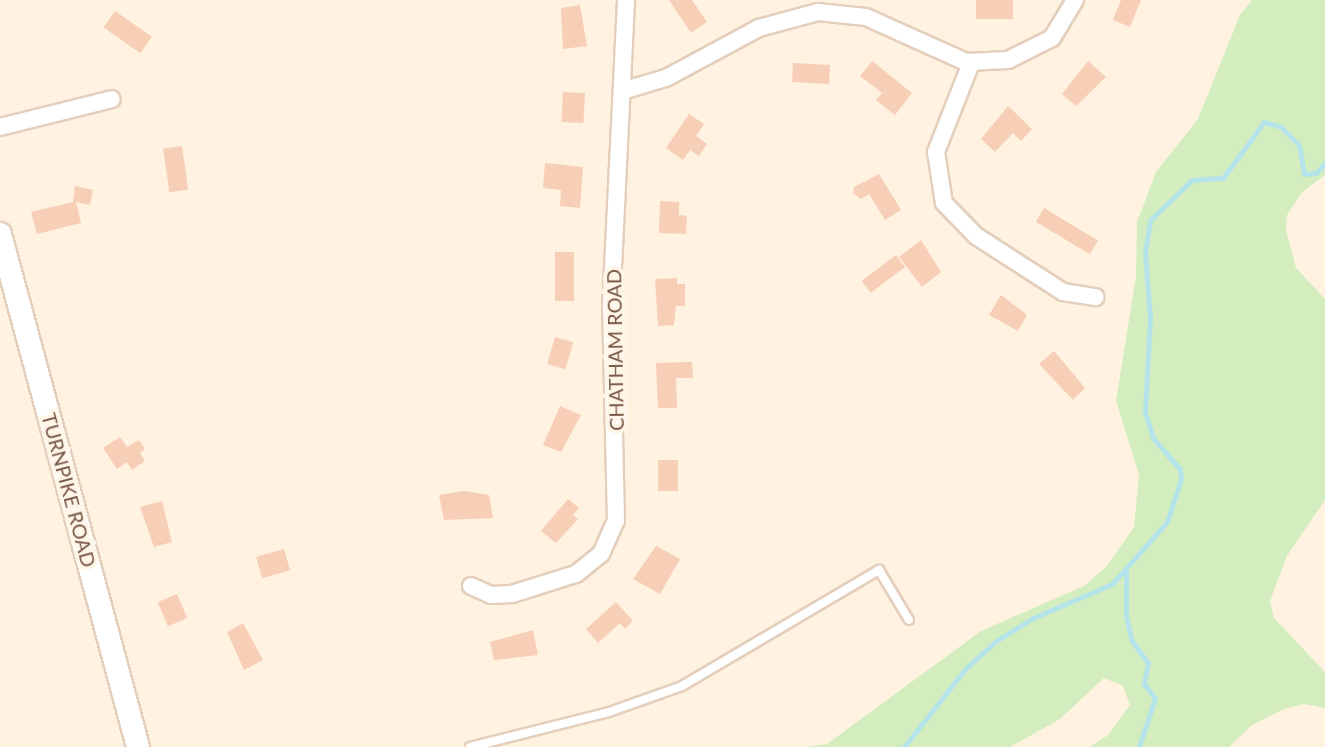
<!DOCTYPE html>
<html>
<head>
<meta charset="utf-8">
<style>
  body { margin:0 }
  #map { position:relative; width:1325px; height:747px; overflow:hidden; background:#fff2e1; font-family:Lato,sans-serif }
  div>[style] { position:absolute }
  .green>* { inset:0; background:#d3edbe }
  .stream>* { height:5px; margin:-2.5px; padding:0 2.5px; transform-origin:2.5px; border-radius:2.5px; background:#b4e4ea }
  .building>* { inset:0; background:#f7ceb6; transform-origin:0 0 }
  .roads { filter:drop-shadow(2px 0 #e4cebc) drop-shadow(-2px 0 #e4cebc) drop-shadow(0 2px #e4cebc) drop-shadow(0 -2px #e4cebc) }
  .service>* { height:8px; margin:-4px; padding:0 4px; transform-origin:4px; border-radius:4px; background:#fff }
  .minor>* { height:16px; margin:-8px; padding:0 8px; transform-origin:8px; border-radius:8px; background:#fff }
  .secondary>* { height:22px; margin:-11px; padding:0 11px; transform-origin:11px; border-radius:11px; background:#fff }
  span { translate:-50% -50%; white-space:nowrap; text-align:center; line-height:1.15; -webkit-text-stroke:8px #fff6ea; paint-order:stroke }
  .street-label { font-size:20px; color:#785645 }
</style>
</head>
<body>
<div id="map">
  <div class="green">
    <div style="clip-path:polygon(1252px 0,1325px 0,1325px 175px,1302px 192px,1287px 215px,1286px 230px,1296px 268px,1325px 299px,1325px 500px,1287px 556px,1270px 601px,1274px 618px,1325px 672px,1325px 708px,1304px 704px,1284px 709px,1252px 725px,1229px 747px,1090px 747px,1108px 735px,1130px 705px,1123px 686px,1104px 678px,1060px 719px,1010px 747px,806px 747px,827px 744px,981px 631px,1084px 586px,1107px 566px,1134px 527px,1139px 475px,1116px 401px,1136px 276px,1137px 222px,1156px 172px,1198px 119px,1240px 15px)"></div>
  </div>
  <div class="stream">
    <div style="left:1126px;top:568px;width:48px;rotate:90deg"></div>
    <div style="left:1126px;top:616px;width:26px;rotate:77deg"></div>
    <div style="left:1132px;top:641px;width:27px;rotate:54deg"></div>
    <div style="left:1148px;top:663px;width:21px;rotate:101deg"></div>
    <div style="left:1144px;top:684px;width:18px;rotate:52deg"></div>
    <div style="left:1155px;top:698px;width:52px;rotate:108.1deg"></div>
    <div style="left:904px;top:747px;width:100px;rotate:-51.9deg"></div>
    <div style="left:966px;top:668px;width:40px;rotate:-42deg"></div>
    <div style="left:996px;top:641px;width:44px;rotate:-31.9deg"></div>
    <div style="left:1033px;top:618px;width:86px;rotate:-23.3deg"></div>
    <div style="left:1112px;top:584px;width:83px;rotate:-48.4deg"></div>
    <div style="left:1167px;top:522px;width:45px;rotate:-72deg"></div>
    <div style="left:1181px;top:479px;width:10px;rotate:-96deg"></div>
    <div style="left:1180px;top:469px;width:41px;rotate:-131.1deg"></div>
    <div style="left:1153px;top:438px;width:28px;rotate:-107deg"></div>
    <div style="left:1145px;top:411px;width:93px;rotate:-86.9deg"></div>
    <div style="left:1150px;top:318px;width:65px;rotate:-94.4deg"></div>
    <div style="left:1145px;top:253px;width:33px;rotate:-81deg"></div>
    <div style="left:1150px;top:220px;width:58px;rotate:-43.6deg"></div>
    <div style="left:1192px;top:180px;width:31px;rotate:-4deg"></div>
    <div style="left:1223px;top:178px;width:69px;rotate:-53.8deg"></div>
    <div style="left:1264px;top:122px;width:18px;rotate:16deg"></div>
    <div style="left:1281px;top:127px;width:25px;rotate:45deg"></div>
    <div style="left:1299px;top:145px;width:29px;rotate:80deg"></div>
    <div style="left:1304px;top:174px;width:12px;rotate:-5deg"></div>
    <div style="left:1316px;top:173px;width:13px;rotate:-48deg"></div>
  </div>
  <div class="building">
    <div style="clip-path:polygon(669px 0,692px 0,707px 22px,691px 33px)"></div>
    <div style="left:976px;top:0;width:37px;height:19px"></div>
    <div style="clip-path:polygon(1121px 0,1141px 0,1130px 27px,1113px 20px)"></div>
    <div style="clip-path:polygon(580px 5px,587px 46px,563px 49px,561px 8px)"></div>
    <div style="left:115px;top:11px;width:45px;height:20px;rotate:35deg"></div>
    <div style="clip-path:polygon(872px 61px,912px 93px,895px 115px,876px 100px,882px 93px,860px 76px)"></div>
    <div style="clip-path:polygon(1088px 61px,1106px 77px,1076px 106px,1062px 94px)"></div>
    <div style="left:793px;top:63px;width:37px;height:19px;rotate:3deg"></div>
    <div style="left:563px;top:92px;width:22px;height:30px;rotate:3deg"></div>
    <div style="clip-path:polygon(1008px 106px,1032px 129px,1021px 141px,1013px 133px,995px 152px,981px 139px)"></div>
    <div style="clip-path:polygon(689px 114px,704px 124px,696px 136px,707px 144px,699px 156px,690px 150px,683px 160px,666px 148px)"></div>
    <div style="left:182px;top:146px;width:44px;height:19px;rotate:82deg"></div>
    <div style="clip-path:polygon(545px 163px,583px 167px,580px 208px,560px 206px,561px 190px,543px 188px)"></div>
    <div style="clip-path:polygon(879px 174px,901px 210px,885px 220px,869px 194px,861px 199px,853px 193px,854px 187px)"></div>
    <div style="clip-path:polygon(75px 186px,93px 190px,90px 205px,76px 202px,81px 223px,37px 234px,31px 212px,73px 202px)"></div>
    <div style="clip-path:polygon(660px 201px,679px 202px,679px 215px,687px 216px,686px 234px,659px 233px)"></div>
    <div style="left:1044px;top:208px;width:63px;height:16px;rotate:31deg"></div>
    <div style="clip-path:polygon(921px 240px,941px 272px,922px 287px,899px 257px)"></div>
    <div style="left:555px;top:252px;width:19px;height:49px"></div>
    <div style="left:896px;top:255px;width:15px;height:43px;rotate:53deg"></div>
    <div style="clip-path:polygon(677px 278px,677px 284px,685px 284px,685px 306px,676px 306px,674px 325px,658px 326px,655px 279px)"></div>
    <div style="clip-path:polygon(1001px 295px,1027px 315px,1018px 331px,989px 315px)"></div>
    <div style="left:555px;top:337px;width:19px;height:28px;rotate:16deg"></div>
    <div style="clip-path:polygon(1054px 351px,1085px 388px,1073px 400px,1039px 364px)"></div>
    <div style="clip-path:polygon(692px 362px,693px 378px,676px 378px,677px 408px,658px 408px,656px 363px)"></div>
    <div style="clip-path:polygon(560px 406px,581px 415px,561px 452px,543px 445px)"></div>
    <div style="clip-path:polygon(120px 437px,127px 447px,139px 440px,145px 449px,140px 453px,145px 461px,132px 470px,127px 462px,117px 469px,103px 448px)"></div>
    <div style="left:678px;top:460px;width:31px;height:20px;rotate:90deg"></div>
    <div style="clip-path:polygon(464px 491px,489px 495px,493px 518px,444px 520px,439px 495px)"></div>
    <div style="clip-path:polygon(568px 499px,579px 508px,573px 515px,578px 519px,556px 543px,541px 531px)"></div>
    <div style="clip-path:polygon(162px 501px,172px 542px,154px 547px,140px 507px)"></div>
    <div style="clip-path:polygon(656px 546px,680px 559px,660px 594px,633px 579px)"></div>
    <div style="left:284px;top:549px;width:22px;height:29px;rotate:74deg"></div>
    <div style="left:177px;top:594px;width:26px;height:21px;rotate:67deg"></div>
    <div style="clip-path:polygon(616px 602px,633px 621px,625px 629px,620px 623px,598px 643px,586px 629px)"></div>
    <div style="clip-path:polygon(243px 623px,263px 660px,244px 670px,227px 632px)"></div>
    <div style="clip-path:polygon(533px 630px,538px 655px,494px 660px,490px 642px)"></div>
  </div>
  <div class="roads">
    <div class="service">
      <div style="left:470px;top:747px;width:143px;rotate:-14.1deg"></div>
      <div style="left:609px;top:712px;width:77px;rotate:-19.6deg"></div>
      <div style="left:682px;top:686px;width:229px;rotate:-30.5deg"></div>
      <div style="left:879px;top:570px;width:58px;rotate:59deg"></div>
    </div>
    <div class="minor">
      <div style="left:971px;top:63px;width:96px;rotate:111.5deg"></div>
      <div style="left:936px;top:152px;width:52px;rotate:81.1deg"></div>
      <div style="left:944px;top:203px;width:46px;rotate:45.9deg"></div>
      <div style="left:976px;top:236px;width:103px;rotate:32.8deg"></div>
      <div style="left:1063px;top:292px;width:33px;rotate:9deg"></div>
      <div style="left:622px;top:91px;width:46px;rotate:-16.5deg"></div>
      <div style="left:666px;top:78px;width:106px;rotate:-28.3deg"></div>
      <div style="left:759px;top:28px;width:61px;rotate:-15.2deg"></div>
      <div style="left:818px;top:12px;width:48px;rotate:5.9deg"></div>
      <div style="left:866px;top:17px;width:110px;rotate:24.2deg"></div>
      <div style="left:966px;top:62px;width:42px;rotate:-2.7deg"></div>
      <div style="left:1008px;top:60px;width:49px;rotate:-26.6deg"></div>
      <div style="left:1052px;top:38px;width:44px;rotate:-58.8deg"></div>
      <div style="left:0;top:127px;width:115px;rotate:-14deg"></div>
      <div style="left:471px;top:586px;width:22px;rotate:24deg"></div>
      <div style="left:491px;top:595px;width:21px;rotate:-3deg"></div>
      <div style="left:512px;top:594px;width:67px;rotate:-17.4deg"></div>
      <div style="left:576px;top:574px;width:32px;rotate:-39deg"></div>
      <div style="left:601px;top:554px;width:36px;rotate:-66deg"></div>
      <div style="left:616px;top:521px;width:213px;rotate:-91.3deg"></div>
      <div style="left:611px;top:308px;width:308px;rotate:-87.2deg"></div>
    </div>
    <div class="secondary">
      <div style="left:0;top:234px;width:531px;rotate:74.94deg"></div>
    </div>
  </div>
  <div class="street-label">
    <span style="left:615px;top:350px;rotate:-91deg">CHATHAM ROAD</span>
    <span style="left:69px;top:490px;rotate:75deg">TURNPIKE ROAD</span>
  </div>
</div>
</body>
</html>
